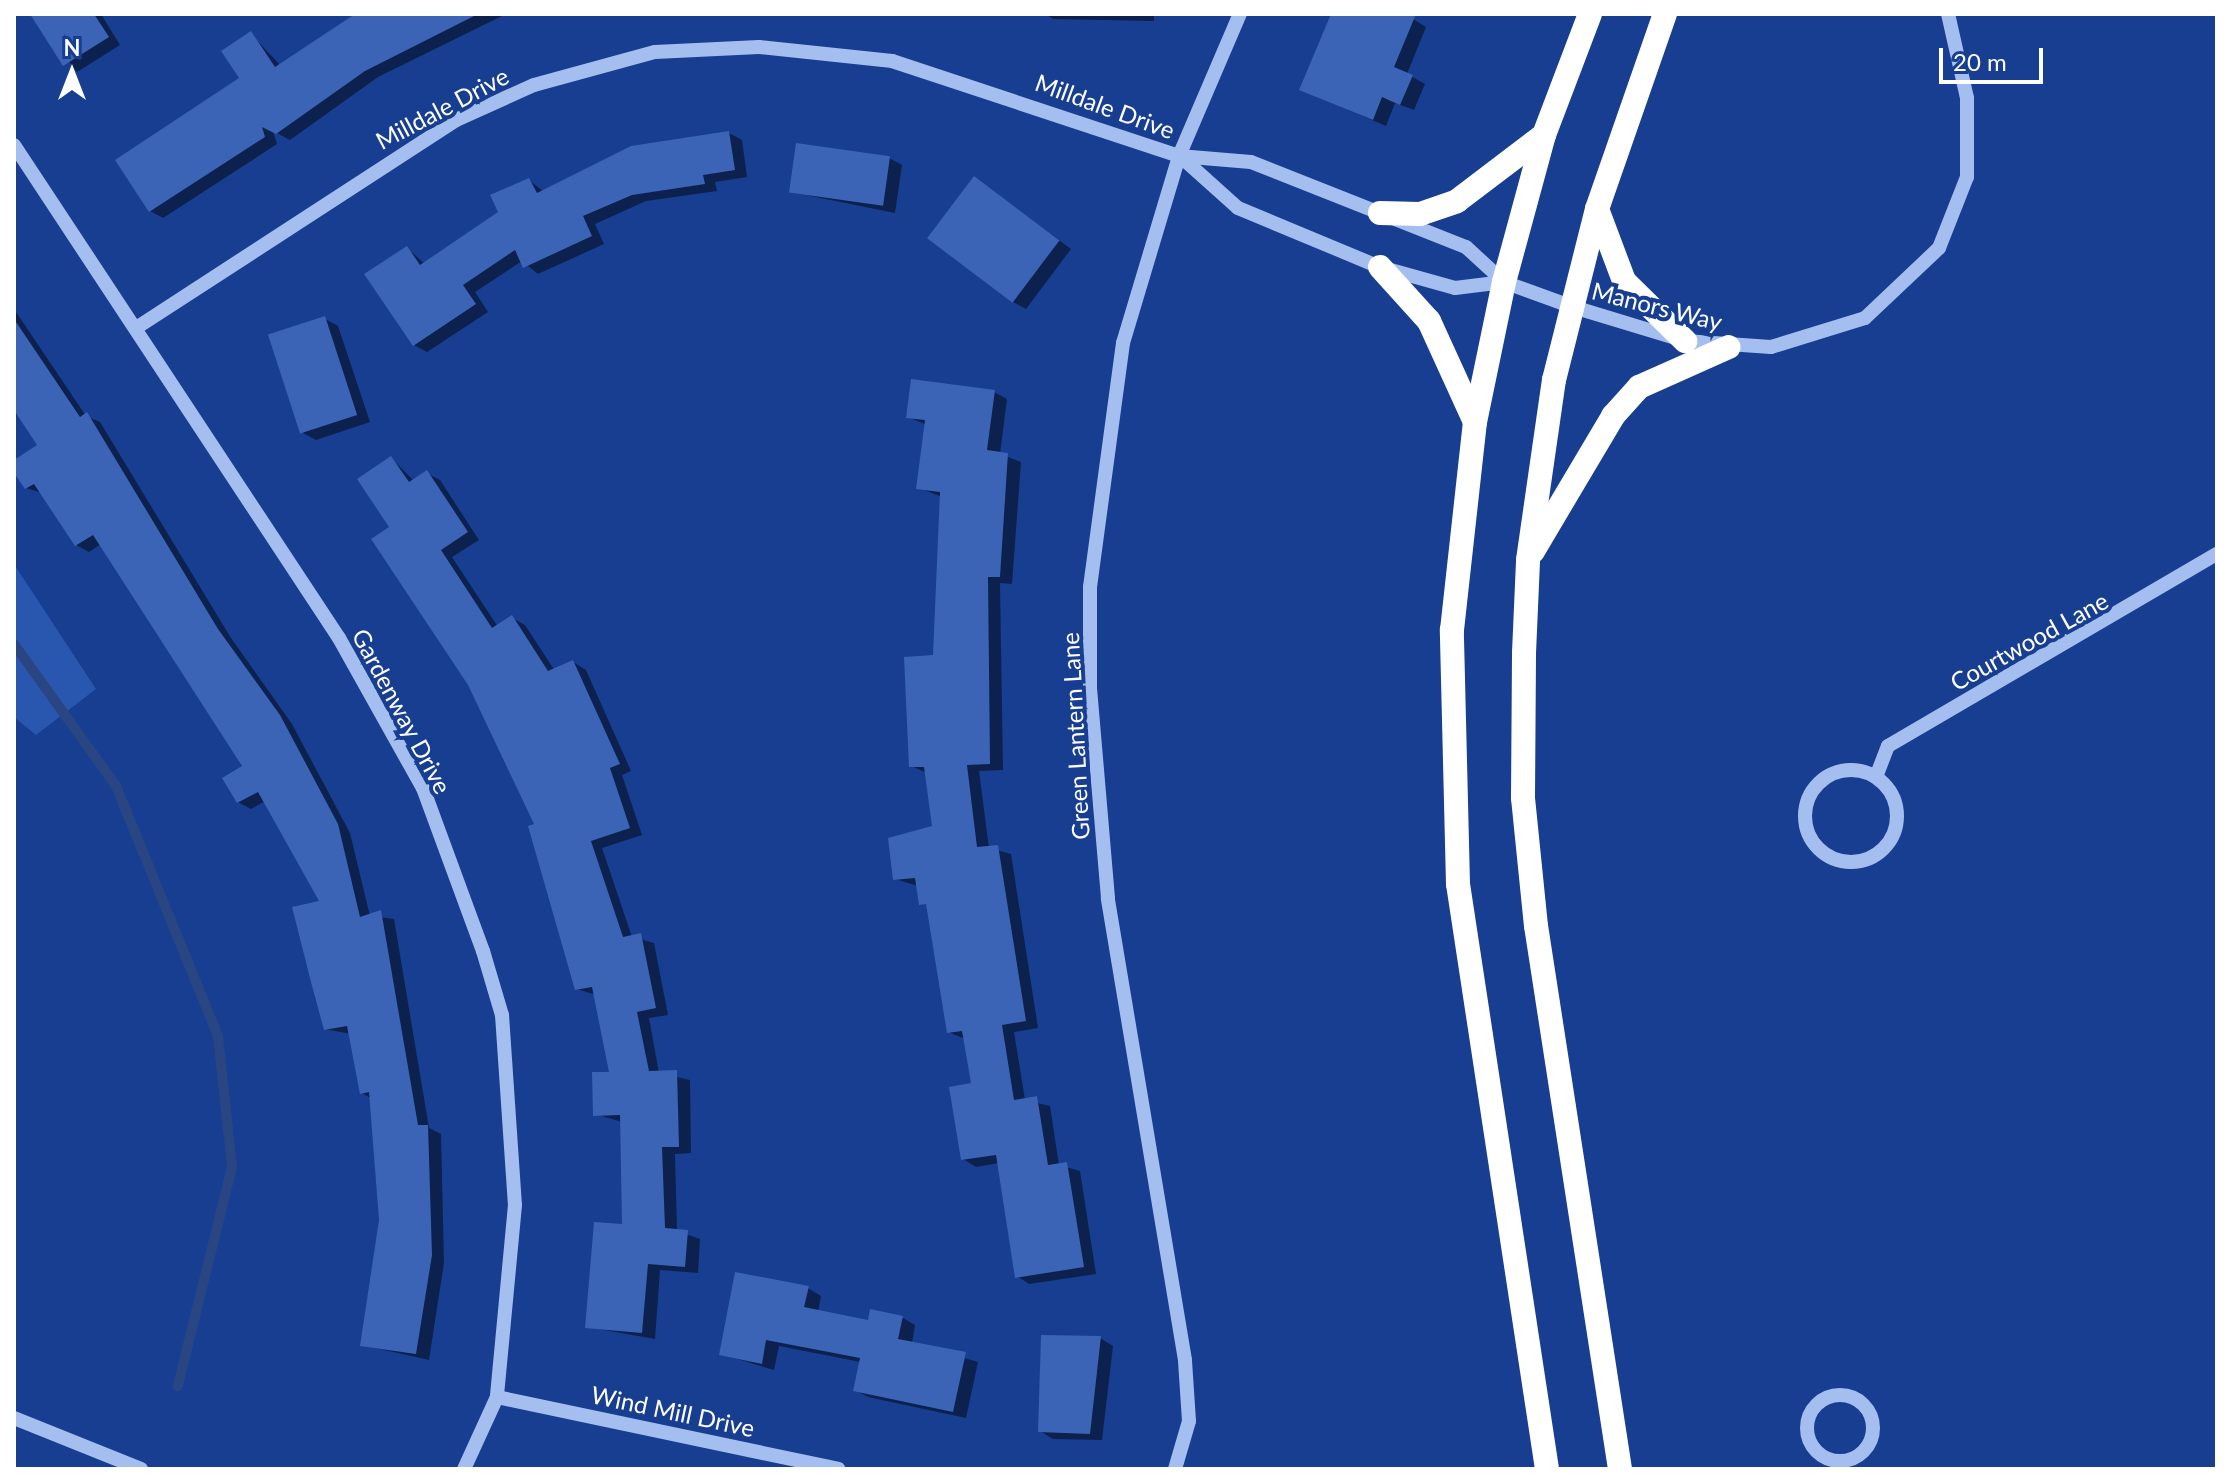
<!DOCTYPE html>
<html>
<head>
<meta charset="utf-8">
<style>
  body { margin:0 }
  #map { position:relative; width:2231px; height:1483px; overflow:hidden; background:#173e90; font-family:Lato,sans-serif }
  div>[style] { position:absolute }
  .green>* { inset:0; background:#2956ae }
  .shadow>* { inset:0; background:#0007 }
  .stream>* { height:10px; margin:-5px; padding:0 5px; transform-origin:5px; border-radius:5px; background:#294683 }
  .building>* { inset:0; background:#3b64b6; transform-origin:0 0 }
  .minor>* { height:14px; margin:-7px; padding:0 7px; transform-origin:7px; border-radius:7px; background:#a4bef0 }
  .minor>.ring { margin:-7px; padding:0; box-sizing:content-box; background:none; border:14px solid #a4bef0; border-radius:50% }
  .highway>* { height:24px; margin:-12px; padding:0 12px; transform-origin:12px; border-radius:12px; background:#fff }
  span { translate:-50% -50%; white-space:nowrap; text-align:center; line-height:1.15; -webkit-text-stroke:8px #173e90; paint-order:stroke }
  .street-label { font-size:24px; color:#fff }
  .frame { position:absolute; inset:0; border:16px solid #fff; pointer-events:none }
  .north { position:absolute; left:32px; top:32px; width:80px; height:80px; -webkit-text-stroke:6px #173e90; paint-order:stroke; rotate:0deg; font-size:22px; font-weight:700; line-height:32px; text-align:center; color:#fff }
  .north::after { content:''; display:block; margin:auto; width:28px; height:36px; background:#fff; clip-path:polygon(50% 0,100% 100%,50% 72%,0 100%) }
  .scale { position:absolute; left:1939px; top:48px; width:104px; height:36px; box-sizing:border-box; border:4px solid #fff; border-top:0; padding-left:10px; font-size:24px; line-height:28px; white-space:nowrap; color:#fff; -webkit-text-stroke:6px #173e90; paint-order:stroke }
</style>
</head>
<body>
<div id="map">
  <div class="green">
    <div style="clip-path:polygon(14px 564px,96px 689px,36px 735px,14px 717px)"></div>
  </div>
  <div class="shadow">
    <div style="clip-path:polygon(32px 14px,101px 14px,120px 45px,77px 72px)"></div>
    <div style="clip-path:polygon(359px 14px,506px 14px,378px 77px,290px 140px,273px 131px,277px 144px,163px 218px,150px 211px,242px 79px,251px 34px,281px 66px)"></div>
    <div style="clip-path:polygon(1045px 14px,1154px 14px,1154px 21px,1053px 19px)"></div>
    <div style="clip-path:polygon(1332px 14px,1405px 14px,1426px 27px,1407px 74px,1425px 84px,1414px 110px,1395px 103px,1386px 126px,1301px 90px)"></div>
    <div style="clip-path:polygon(729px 133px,742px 140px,747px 177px,715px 182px,717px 191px,646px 201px,595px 224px,604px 244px,538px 274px,522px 261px,475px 292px,488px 312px,427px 352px,414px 345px,407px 248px,425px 264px,501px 213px,529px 180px,544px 192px)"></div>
    <div style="clip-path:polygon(889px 158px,902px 165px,895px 213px,791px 192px)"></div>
    <div style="clip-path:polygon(975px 178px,1071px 249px,1026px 309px,1013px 302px)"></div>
    <div style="clip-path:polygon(14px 309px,86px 416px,100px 422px,231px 638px,292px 724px,350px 833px,370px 916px,394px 919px,429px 1128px,441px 1134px,444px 1263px,429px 1360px,362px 1345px,381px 1220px,372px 1099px,362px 1093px,351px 1034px,325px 1029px,322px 902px,265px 801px,251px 809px,238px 802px,245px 767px,101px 544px,89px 552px,76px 545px,42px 493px,26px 488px,14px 469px,40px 445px,14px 407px)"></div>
    <div style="clip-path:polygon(325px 319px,338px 326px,370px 422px,316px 440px,303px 433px)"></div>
    <div style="clip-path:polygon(994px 392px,1007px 399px,1000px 454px,1021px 462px,1012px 584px,1000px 583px,1003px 770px,979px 771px,989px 848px,1011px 854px,1038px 1028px,1014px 1032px,1025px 1100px,1050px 1106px,1059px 1165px,1080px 1171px,1096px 1274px,1029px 1284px,1017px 1276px,999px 1163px,976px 1167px,963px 1159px,973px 1085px,965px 1039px,948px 1032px,929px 908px,918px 886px,895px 879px,934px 828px,927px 773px,911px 766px,935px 657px,942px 497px,919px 488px,927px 425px,908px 417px)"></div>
    <div style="clip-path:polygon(391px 458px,414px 481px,427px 473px,440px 480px,479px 540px,452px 557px,498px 627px,512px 618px,525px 625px,555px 671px,573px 662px,586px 670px,631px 771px,622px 775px,642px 835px,602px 848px,632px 937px,654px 943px,668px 1015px,649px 1018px,659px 1073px,690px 1080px,691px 1153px,675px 1154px,677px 1231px,700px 1239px,698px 1273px,660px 1270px,655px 1339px,587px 1327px,624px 1227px,622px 1122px,595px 1114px,611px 1074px,596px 995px,577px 989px,536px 825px,392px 527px)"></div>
    <div style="clip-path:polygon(808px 1288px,821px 1296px,818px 1312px,869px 1322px,903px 1318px,915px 1325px,912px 1343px,978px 1362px,966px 1418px,868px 1397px,855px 1390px,861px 1362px,779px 1346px,774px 1370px,721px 1354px)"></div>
    <div style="clip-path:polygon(1100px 1338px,1113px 1346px,1102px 1440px,1053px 1439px,1040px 1431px)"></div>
  </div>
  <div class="stream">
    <div style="left:14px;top:644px;width:175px;rotate:54.3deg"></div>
    <div style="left:116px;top:786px;width:270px;rotate:67.8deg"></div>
    <div style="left:218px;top:1036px;width:132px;rotate:83.9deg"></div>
    <div style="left:232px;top:1167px;width:226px;rotate:103.9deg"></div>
  </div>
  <div class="building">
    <div style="clip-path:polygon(30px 14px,94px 14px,109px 37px,63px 66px)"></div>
    <div style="clip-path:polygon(355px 14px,478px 14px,365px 71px,276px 134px,262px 127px,265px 137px,149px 212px,115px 160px,239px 78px,221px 51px,251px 31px,275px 67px)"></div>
    <div style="clip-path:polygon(1331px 14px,1416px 14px,1394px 67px,1413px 75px,1400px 105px,1382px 97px,1373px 120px,1299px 90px)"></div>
    <div style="clip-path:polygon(729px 131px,735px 170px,703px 175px,705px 184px,632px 195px,583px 216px,592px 236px,523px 268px,515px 250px,463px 285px,476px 304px,413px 346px,364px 274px,407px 246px,420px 265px,498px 212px,490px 195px,529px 178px,537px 193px,631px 146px)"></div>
    <div style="left:796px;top:143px;width:95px;height:50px;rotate:8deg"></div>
    <div style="left:974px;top:176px;width:107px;height:78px;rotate:37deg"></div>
    <div style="left:325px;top:316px;width:104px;height:60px;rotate:72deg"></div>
    <div style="clip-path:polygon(14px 319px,80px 417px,87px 412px,218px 629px,280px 715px,338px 824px,360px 917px,381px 910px,418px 1125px,428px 1125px,432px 1255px,416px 1354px,360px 1346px,379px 1220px,369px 1092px,360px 1094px,347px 1026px,324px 1030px,311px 982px,292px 907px,319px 901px,258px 792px,237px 803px,222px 778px,242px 766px,93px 535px,75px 546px,34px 484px,25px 489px,14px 473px,14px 460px,37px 445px,14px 410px)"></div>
    <div style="clip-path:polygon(911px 379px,995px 390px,987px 450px,1008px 453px,1000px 577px,988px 577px,990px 764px,967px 765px,977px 847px,998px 845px,1026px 1021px,1002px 1025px,1014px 1100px,1037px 1096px,1048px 1165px,1067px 1162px,1084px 1267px,1015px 1278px,996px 1155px,961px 1160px,949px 1087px,971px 1083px,962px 1031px,947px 1033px,926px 904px,919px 905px,915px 878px,893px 880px,888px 838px,932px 826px,924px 767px,909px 767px,904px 657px,933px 655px,940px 492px,916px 489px,925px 420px,906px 418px)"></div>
    <div style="clip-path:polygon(391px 456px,409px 482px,427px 470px,468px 532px,441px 550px,492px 628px,512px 615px,548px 671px,573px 660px,620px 764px,610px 768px,630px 828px,591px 841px,623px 937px,641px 933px,656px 1008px,637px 1012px,649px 1071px,677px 1070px,679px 1147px,662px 1147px,665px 1228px,688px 1230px,685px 1267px,648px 1264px,642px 1333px,585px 1328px,594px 1222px,622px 1224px,620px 1115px,593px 1116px,592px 1072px,609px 1072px,592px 987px,575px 990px,528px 826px,534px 824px,468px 685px,371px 539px,389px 527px,357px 479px)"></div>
    <div style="clip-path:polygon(735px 1272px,809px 1286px,804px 1307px,868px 1320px,870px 1309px,903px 1316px,898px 1339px,966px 1352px,953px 1412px,853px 1391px,860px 1358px,766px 1340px,762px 1364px,719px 1355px)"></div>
    <div style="clip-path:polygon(1041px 1335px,1101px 1336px,1090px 1434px,1038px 1432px)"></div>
  </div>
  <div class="minor">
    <div style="left:14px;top:145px;width:590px;rotate:56.61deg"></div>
    <div style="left:339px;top:638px;width:172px;rotate:60.8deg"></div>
    <div style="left:423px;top:788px;width:174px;rotate:69.8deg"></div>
    <div style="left:483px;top:951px;width:67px;rotate:73.5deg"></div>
    <div style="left:502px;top:1015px;width:190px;rotate:86.1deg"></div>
    <div style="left:515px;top:1205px;width:193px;rotate:95.4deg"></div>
    <div style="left:497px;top:1397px;width:79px;rotate:114.6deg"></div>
    <div style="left:1180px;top:156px;width:78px;rotate:41.9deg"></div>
    <div style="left:1238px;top:208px;width:154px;rotate:22.6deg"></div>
    <div style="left:1380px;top:267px;width:78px;rotate:15.6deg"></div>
    <div style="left:1455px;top:288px;width:49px;rotate:-7deg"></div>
    <div style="left:136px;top:328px;width:382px;rotate:-33deg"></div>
    <div style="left:456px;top:120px;width:85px;rotate:-24.2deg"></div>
    <div style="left:534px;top:85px;width:125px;rotate:-15.3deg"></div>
    <div style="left:655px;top:52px;width:104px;rotate:-2.8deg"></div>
    <div style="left:759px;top:47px;width:134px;rotate:6deg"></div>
    <div style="left:892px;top:61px;width:302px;rotate:18.3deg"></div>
    <div style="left:1179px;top:156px;width:72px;rotate:4.8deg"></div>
    <div style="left:1251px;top:162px;width:231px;rotate:21.6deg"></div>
    <div style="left:1466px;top:247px;width:52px;rotate:42.6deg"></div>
    <div style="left:1504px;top:282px;width:70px;rotate:20deg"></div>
    <div style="left:1570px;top:306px;width:120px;rotate:16.9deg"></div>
    <div style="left:1685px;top:341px;width:86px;rotate:4deg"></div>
    <div style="left:1771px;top:347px;width:98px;rotate:-17.1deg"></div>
    <div style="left:1865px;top:318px;width:102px;rotate:-43.4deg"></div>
    <div style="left:1939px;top:248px;width:76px;rotate:-68.5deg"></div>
    <div style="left:1967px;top:177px;width:79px;rotate:-90deg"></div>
    <div style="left:1967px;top:98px;width:86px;rotate:-102.7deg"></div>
    <div class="ring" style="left:1805px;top:770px;width:78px;height:78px"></div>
    <div style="left:1876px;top:777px;width:33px;rotate:-69deg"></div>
    <div style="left:1888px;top:746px;width:381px;rotate:-30.3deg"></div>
    <div class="ring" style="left:1807px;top:1395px;width:52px;height:52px"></div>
    <div style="left:497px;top:1397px;width:349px;rotate:11.9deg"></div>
    <div style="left:14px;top:1418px;width:137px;rotate:21.9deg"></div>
    <div style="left:1175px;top:1469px;width:50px;rotate:-73.7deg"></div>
    <div style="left:1189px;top:1421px;width:61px;rotate:-93.8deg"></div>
    <div style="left:1185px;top:1360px;width:468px;rotate:-99.5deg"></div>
    <div style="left:1108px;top:898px;width:209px;rotate:-94.9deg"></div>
    <div style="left:1090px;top:690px;width:103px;rotate:-90deg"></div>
    <div style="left:1090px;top:587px;width:246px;rotate:-82.3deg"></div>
    <div style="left:1123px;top:343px;width:195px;rotate:-73.3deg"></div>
    <div style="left:1179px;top:156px;width:155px;rotate:-66.8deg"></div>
  </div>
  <div class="highway">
    <div style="left:1597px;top:209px;width:77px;rotate:69.4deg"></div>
    <div style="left:1624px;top:281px;width:86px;rotate:44.5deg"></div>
    <div style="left:1380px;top:213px;width:40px;rotate:1.4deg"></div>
    <div style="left:1420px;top:214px;width:39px;rotate:-19deg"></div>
    <div style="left:1457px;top:201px;width:109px;rotate:-37.2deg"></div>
    <div style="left:1380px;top:267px;width:73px;rotate:47.8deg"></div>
    <div style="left:1429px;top:321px;width:111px;rotate:65.5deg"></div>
    <div style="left:1533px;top:551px;width:157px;rotate:-59.3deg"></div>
    <div style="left:1613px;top:416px;width:39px;rotate:-48deg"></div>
    <div style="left:1639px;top:387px;width:98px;rotate:-24deg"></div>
    <div style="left:1547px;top:1469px;width:592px;rotate:-98.65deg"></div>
    <div style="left:1458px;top:884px;width:254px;rotate:-91.4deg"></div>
    <div style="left:1452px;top:630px;width:209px;rotate:-83.7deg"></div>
    <div style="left:1475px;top:422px;width:143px;rotate:-78.3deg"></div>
    <div style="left:1504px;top:282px;width:152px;rotate:-74.8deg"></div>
    <div style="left:1544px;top:135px;width:129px;rotate:-69.2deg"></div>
    <div style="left:1620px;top:1469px;width:549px;rotate:-98.79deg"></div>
    <div style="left:1536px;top:926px;width:129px;rotate:-95.8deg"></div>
    <div style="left:1523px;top:798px;width:145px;rotate:-89.6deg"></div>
    <div style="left:1524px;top:653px;width:93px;rotate:-87.5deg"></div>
    <div style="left:1528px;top:560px;width:182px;rotate:-81.8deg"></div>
    <div style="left:1554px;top:380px;width:176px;rotate:-75.9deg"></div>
    <div style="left:1597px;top:209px;width:207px;rotate:-70.8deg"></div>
  </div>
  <div class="street-label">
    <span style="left:1105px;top:106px;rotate:20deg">Milldale Drive</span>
    <span style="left:442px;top:108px;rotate:-28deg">Milldale Drive</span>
    <span style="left:1657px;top:306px;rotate:14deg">Manors Way</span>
    <span style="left:2029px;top:641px;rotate:-29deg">Courtwood Lane</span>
    <span style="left:402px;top:711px;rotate:62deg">Gardenway Drive</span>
    <span style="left:1075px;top:736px;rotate:-93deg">Green Lantern Lane</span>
    <span style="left:673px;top:1411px;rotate:12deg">Wind Mill Drive</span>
  </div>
  <div class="frame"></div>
  <div class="north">N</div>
  <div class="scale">20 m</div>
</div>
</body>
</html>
